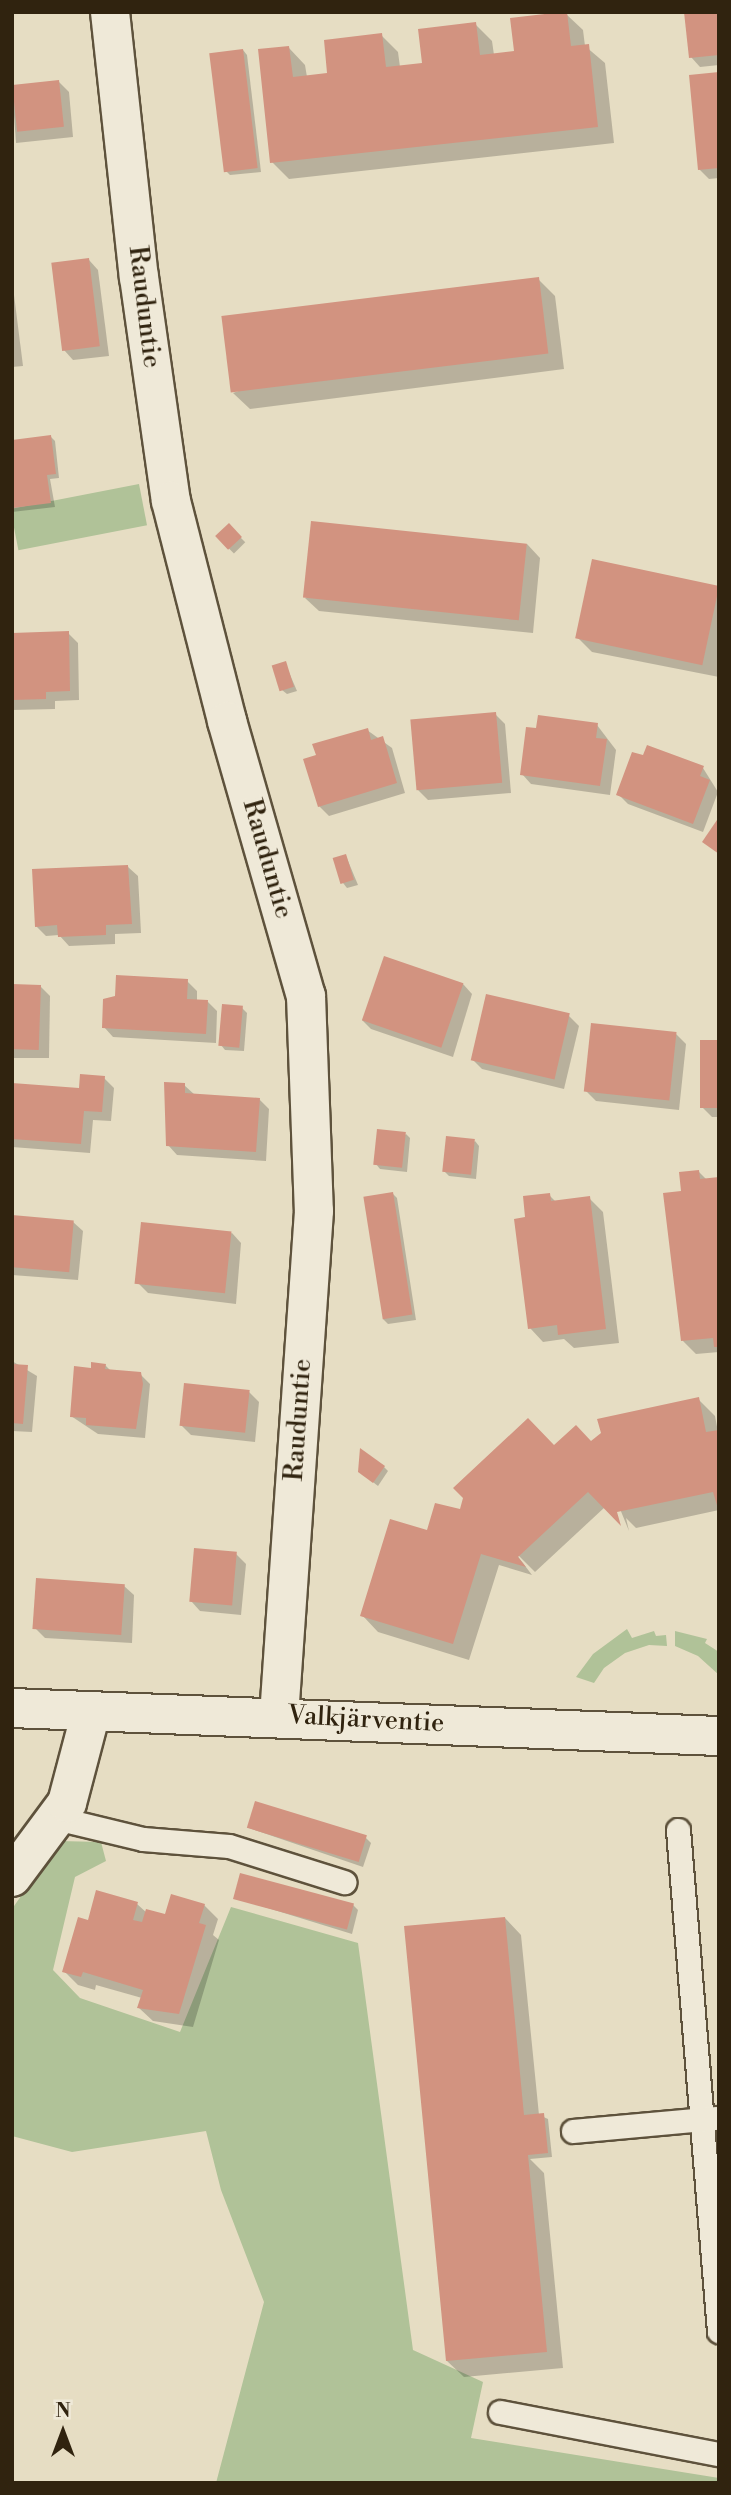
<!DOCTYPE html>
<html>
<head>
<meta charset="utf-8">
<style>
  body { margin:0 }
  #map { position:relative; width:731px; height:2495px; overflow:hidden; background:#e6ddc3; font-family:"Libre Bodoni",serif }
  div>[style] { position:absolute }
  .green>* { inset:0; background:#b0c298; transform-origin:0 0 }
  .shadow>* { inset:0; background:#0003; transform-origin:0 0 }
  .building>* { inset:0; background:#d29380; transform-origin:0 0 }
  .roads { filter:drop-shadow(2px 0 #5e523c) drop-shadow(-2px 0 #5e523c) drop-shadow(0 2px #5e523c) drop-shadow(0 -2px #5e523c) }
  .lane>* { height:23px; margin:-11.5px; padding:0 11.5px; transform-origin:11.5px; border-radius:11.5px; background:#efe9d8 }
  .street>* { height:38px; margin:-19px; padding:0 19px; transform-origin:19px; border-radius:19px; background:#efe9d8 }
  .secondary>* { height:38px; margin:-19px; padding:0 19px; transform-origin:19px; border-radius:19px; background:#efe9d8 }
  span { translate:-50% -50%; white-space:nowrap; text-align:center; line-height:1.15; -webkit-text-stroke:5px #efe9d8; paint-order:stroke }
  .street-label { font-size:26px; color:#30230f }
  .frame { position:absolute; inset:0; border:14px solid #30230f; pointer-events:none }
  .north { position:absolute; left:28px; top:2397px; width:70px; height:70px; -webkit-text-stroke:5px #efe9d8; paint-order:stroke; rotate:0deg; font-size:19px; font-weight:700; line-height:28px; text-align:center; color:#30230f }
  .north::after { content:''; display:block; margin:auto; width:24px; height:32px; background:#30230f; clip-path:polygon(50% 0,100% 100%,50% 72%,0 100%) }
</style>
</head>
<body>
<div id="map">
  <div class="green">
    <div style="left:139px;top:484px;width:42px;height:131px;rotate:79deg"></div>
    <div style="clip-path:polygon(627px 1629px,632px 1638px,654px 1631px,656px 1636px,666px 1635px,667px 1646px,649px 1645px,625px 1653px,604px 1668px,594px 1683px,576px 1677px,593px 1654px)"></div>
    <div style="clip-path:polygon(675px 1631px,707px 1639px,705px 1643px,719px 1652px,719px 1675px,698px 1656px,675px 1646px)"></div>
    <div style="clip-path:polygon(59px 1841px,101px 1842px,106px 1861px,75px 1877px,53px 1970px,80px 1998px,180px 2032px,231px 1907px,358px 1943px,413px 2350px,483px 2382px,471px 2438px,719px 2478px,719px 2483px,216px 2483px,264px 2302px,221px 2190px,206px 2131px,72px 2152px,12px 2136px,12px 1909px)"></div>
  </div>
  <div class="shadow">
    <div style="clip-path:polygon(719px 12px,719px 65px,700px 67px,691px 57px)"></div>
    <div style="clip-path:polygon(566px 14px,583px 30px,585px 46px,605px 63px,614px 143px,289px 179px,272px 162px,289px 48px,305px 65px,307px 77px,329px 74px,381px 35px,398px 52px,400px 67px,424px 65px,475px 24px,492px 41px,494px 55px,516px 53px)"></div>
    <div style="clip-path:polygon(243px 50px,247px 55px,261px 172px,230px 175px,225px 170px)"></div>
    <div style="clip-path:polygon(719px 74px,719px 178px,709px 179px,699px 169px)"></div>
    <div style="clip-path:polygon(59px 82px,69px 92px,73px 137px,16px 143px,12px 87px)"></div>
    <div style="clip-path:polygon(89px 260px,98px 270px,109px 356px,73px 360px,64px 350px)"></div>
    <div style="clip-path:polygon(12px 279px,23px 366px,12px 367px)"></div>
    <div style="clip-path:polygon(538px 279px,555px 296px,564px 369px,250px 409px,233px 393px)"></div>
    <div style="clip-path:polygon(51px 437px,55px 441px,59px 478px,50px 479px,55px 507px,12px 512px,12px 442px)"></div>
    <div style="left:229px;top:526px;width:23px;height:16px;rotate:45deg"></div>
    <div style="clip-path:polygon(527px 544px,540px 558px,533px 633px,319px 611px,305px 598px)"></div>
    <div style="clip-path:polygon(719px 587px,719px 677px,592px 652px,578px 638px)"></div>
    <div style="clip-path:polygon(68px 633px,78px 643px,79px 700px,55px 701px,55px 709px,12px 710px,12px 635px)"></div>
    <div style="clip-path:polygon(285px 663px,297px 691px,287px 694px,282px 690px)"></div>
    <div style="clip-path:polygon(495px 714px,505px 724px,511px 793px,428px 800px,418px 790px)"></div>
    <div style="clip-path:polygon(597px 725px,616px 750px,610px 795px,531px 784px,522px 774px)"></div>
    <div style="clip-path:polygon(367px 730px,392px 748px,405px 793px,329px 816px,319px 806px)"></div>
    <div style="clip-path:polygon(703px 768px,718px 792px,703px 832px,628px 804px,618px 794px)"></div>
    <div style="clip-path:polygon(346px 856px,358px 885px,347px 888px,343px 883px)"></div>
    <div style="clip-path:polygon(128px 867px,138px 876px,141px 933px,115px 934px,115px 944px,69px 946px,59px 935px,46px 936px,36px 926px)"></div>
    <div style="clip-path:polygon(187px 981px,197px 991px,197px 1001px,208px 1002px,217px 1011px,216px 1043px,113px 1037px,104px 1027px)"></div>
    <div style="clip-path:polygon(463px 984px,472px 994px,453px 1057px,371px 1029px,362px 1020px)"></div>
    <div style="clip-path:polygon(12px 986px,40px 986px,50px 996px,49px 1058px,12px 1058px)"></div>
    <div style="clip-path:polygon(242px 1008px,247px 1013px,244px 1051px,225px 1050px,221px 1045px)"></div>
    <div style="clip-path:polygon(569px 1016px,579px 1026px,564px 1089px,482px 1069px,472px 1059px)"></div>
    <div style="clip-path:polygon(676px 1034px,686px 1044px,679px 1110px,596px 1101px,586px 1091px)"></div>
    <div style="clip-path:polygon(719px 1041px,719px 1117px,712px 1117px,702px 1107px)"></div>
    <div style="clip-path:polygon(104px 1078px,114px 1088px,111px 1121px,93px 1120px,90px 1153px,12px 1147px,12px 1085px,81px 1089px)"></div>
    <div style="clip-path:polygon(184px 1085px,195px 1095px,259px 1099px,269px 1109px,266px 1161px,177px 1155px,168px 1145px)"></div>
    <div style="clip-path:polygon(406px 1134px,410px 1138px,407px 1172px,380px 1169px,376px 1164px)"></div>
    <div style="clip-path:polygon(475px 1141px,479px 1146px,476px 1179px,449px 1176px,444px 1171px)"></div>
    <div style="clip-path:polygon(699px 1172px,707px 1180px,719px 1179px,719px 1352px,696px 1354px,683px 1341px,683px 1192px)"></div>
    <div style="clip-path:polygon(393px 1194px,397px 1198px,416px 1320px,388px 1324px,383px 1319px)"></div>
    <div style="clip-path:polygon(549px 1195px,557px 1203px,589px 1198px,603px 1212px,619px 1343px,574px 1348px,564px 1339px,543px 1342px,530px 1328px,527px 1219px)"></div>
    <div style="clip-path:polygon(12px 1216px,73px 1222px,83px 1231px,78px 1280px,12px 1275px)"></div>
    <div style="clip-path:polygon(232px 1233px,241px 1243px,236px 1304px,148px 1293px,139px 1284px)"></div>
    <div style="clip-path:polygon(12px 1361px,37px 1376px,32px 1432px,12px 1431px)"></div>
    <div style="clip-path:polygon(105px 1365px,111px 1371px,140px 1374px,150px 1384px,145px 1438px,98px 1434px,71px 1416px,92px 1369px)"></div>
    <div style="clip-path:polygon(249px 1392px,259px 1402px,255px 1442px,191px 1435px,181px 1425px)"></div>
    <div style="clip-path:polygon(698px 1399px,715px 1416px,718px 1432px,719px 1510px,636px 1528px,626px 1518px,629px 1531px,618px 1504px,605px 1507px,535px 1572px,513px 1550px,532px 1575px,499px 1565px,469px 1660px,378px 1632px,362px 1615px,428px 1532px,554px 1447px,592px 1443px)"></div>
    <div style="clip-path:polygon(384px 1467px,388px 1471px,378px 1486px,365px 1476px)"></div>
    <div style="clip-path:polygon(236px 1554px,246px 1564px,241px 1615px,200px 1611px,191px 1601px)"></div>
    <div style="clip-path:polygon(124px 1586px,134px 1595px,132px 1643px,45px 1638px,35px 1628px)"></div>
    <div style="clip-path:polygon(249px 1828px,366px 1838px,371px 1843px,363px 1867px)"></div>
    <div style="clip-path:polygon(235px 1898px,353px 1905px,358px 1910px,352px 1934px)"></div>
    <div style="clip-path:polygon(137px 1904px,147px 1913px,166px 1916px,204px 1905px,218px 1919px,213px 1935px,219px 1940px,193px 2027px,153px 2021px,139px 2008px,142px 1998px,96px 1985px,95px 1990px,78px 1985px,64px 1971px,89px 1922px)"></div>
    <div style="clip-path:polygon(505px 1918px,521px 1935px,539px 2115px,548px 2119px,552px 2157px,530px 2159px,544px 2173px,563px 2368px,464px 2377px,447px 2361px)"></div>
  </div>
  <div class="building">
    <div style="clip-path:polygon(562px 12px,567px 12px,571px 46px,589px 44px,598px 127px,270px 163px,258px 49px,289px 46px,293px 77px,327px 73px,324px 40px,382px 33px,386px 67px,422px 63px,418px 29px,476px 22px,480px 55px,514px 51px,510px 18px)"></div>
    <div style="clip-path:polygon(684px 12px,719px 12px,719px 55px,689px 58px)"></div>
    <div style="left:243px;top:49px;width:120px;height:34px;rotate:83deg"></div>
    <div style="clip-path:polygon(719px 72px,719px 168px,698px 170px,689px 75px)"></div>
    <div style="left:59px;top:80px;width:47px;height:47px;rotate:84deg"></div>
    <div style="left:89px;top:258px;width:89px;height:38px;rotate:83deg"></div>
    <div style="left:539px;top:277px;width:77px;height:320px;rotate:83deg"></div>
    <div style="clip-path:polygon(51px 435px,56px 474px,47px 475px,51px 503px,12px 508px,12px 440px)"></div>
    <div style="left:311px;top:521px;width:217px;height:77px;rotate:6deg"></div>
    <div style="left:229px;top:523px;width:19px;height:19px;rotate:47deg"></div>
    <div style="left:592px;top:559px;width:130px;height:81px;rotate:12deg"></div>
    <div style="clip-path:polygon(69px 631px,70px 691px,46px 692px,46px 699px,12px 700px,12px 633px)"></div>
    <div style="left:286px;top:661px;width:27px;height:15px;rotate:73deg"></div>
    <div style="left:496px;top:712px;width:71px;height:86px;rotate:85deg"></div>
    <div style="clip-path:polygon(538px 715px,598px 723px,596px 738px,607px 739px,600px 786px,520px 775px,526px 727px,536px 728px)"></div>
    <div style="clip-path:polygon(368px 728px,371px 740px,383px 736px,397px 783px,318px 807px,303px 759px,316px 755px,312px 744px)"></div>
    <div style="clip-path:polygon(647px 745px,704px 766px,700px 776px,710px 780px,693px 824px,616px 795px,632px 752px,643px 755px)"></div>
    <div style="clip-path:polygon(719px 817px,719px 854px,702px 842px)"></div>
    <div style="left:346px;top:854px;width:27px;height:14px;rotate:73deg"></div>
    <div style="clip-path:polygon(128px 865px,132px 924px,106px 925px,106px 935px,58px 937px,57px 925px,35px 927px,32px 869px)"></div>
    <div style="left:384px;top:956px;width:84px;height:68px;rotate:19deg"></div>
    <div style="clip-path:polygon(116px 975px,188px 979px,187px 999px,208px 1000px,206px 1034px,102px 1028px,103px 999px,115px 996px)"></div>
    <div style="left:12px;top:984px;width:29px;height:65px;rotate:2deg"></div>
    <div style="left:486px;top:994px;width:86px;height:68px;rotate:13deg"></div>
    <div style="left:222px;top:1004px;width:21px;height:42px;rotate:5deg"></div>
    <div style="left:591px;top:1023px;width:86px;height:69px;rotate:6deg"></div>
    <div style="left:700px;top:1040px;width:19px;height:68px"></div>
    <div style="clip-path:polygon(80px 1074px,105px 1076px,102px 1112px,84px 1111px,81px 1144px,12px 1139px,12px 1083px,79px 1088px)"></div>
    <div style="clip-path:polygon(164px 1082px,185px 1083px,185px 1093px,260px 1098px,256px 1152px,166px 1146px)"></div>
    <div style="left:377px;top:1129px;width:29px;height:36px;rotate:6deg"></div>
    <div style="left:446px;top:1136px;width:29px;height:36px;rotate:6deg"></div>
    <div style="clip-path:polygon(699px 1170px,700px 1179px,719px 1177px,719px 1347px,714px 1347px,713px 1338px,681px 1341px,663px 1193px,681px 1191px,679px 1172px)"></div>
    <div style="left:393px;top:1192px;width:124px;height:30px;rotate:81deg"></div>
    <div style="clip-path:polygon(550px 1193px,551px 1201px,590px 1196px,606px 1329px,558px 1335px,557px 1325px,528px 1329px,514px 1219px,525px 1217px,523px 1196px)"></div>
    <div style="left:12px;top:1215px;width:62px;height:52px;rotate:5deg"></div>
    <div style="left:141px;top:1222px;width:91px;height:62px;rotate:6deg"></div>
    <div style="clip-path:polygon(91px 1362px,106px 1364px,105px 1369px,141px 1372px,143px 1384px,136px 1429px,86px 1425px,86px 1418px,70px 1417px,74px 1366px,91px 1368px)"></div>
    <div style="clip-path:polygon(12px 1364px,28px 1365px,23px 1424px,12px 1423px)"></div>
    <div style="left:184px;top:1383px;width:66px;height:43px;rotate:6deg"></div>
    <div style="clip-path:polygon(699px 1397px,706px 1432px,719px 1430px,719px 1512px,713px 1492px,617px 1512px,621px 1526px,588px 1492px,518px 1557px,526px 1567px,481px 1554px,453px 1644px,360px 1616px,390px 1519px,427px 1530px,435px 1503px,460px 1509px,463px 1498px,453px 1488px,528px 1418px,554px 1445px,576px 1425px,591px 1441px,601px 1433px,597px 1419px)"></div>
    <div style="clip-path:polygon(360px 1448px,385px 1466px,373px 1483px,358px 1472px)"></div>
    <div style="left:194px;top:1548px;width:43px;height:54px;rotate:5deg"></div>
    <div style="left:36px;top:1578px;width:89px;height:51px;rotate:4deg"></div>
    <div style="left:255px;top:1801px;width:117px;height:28px;rotate:17deg"></div>
    <div style="left:240px;top:1873px;width:118px;height:27px;rotate:15deg"></div>
    <div style="clip-path:polygon(96px 1890px,138px 1902px,133px 1920px,142px 1922px,146px 1909px,165px 1914px,171px 1894px,205px 1904px,199px 1923px,206px 1925px,179px 2014px,137px 2008px,143px 1990px,83px 1972px,81px 1977px,62px 1972px,78px 1917px,88px 1920px)"></div>
    <div style="clip-path:polygon(505px 1917px,524px 2115px,544px 2113px,548px 2153px,528px 2155px,547px 2352px,446px 2361px,404px 1926px)"></div>
  </div>
  <div class="roads">
    <div class="lane">
      <div style="left:56px;top:1818px;width:89px;rotate:13.6deg"></div>
      <div style="left:143px;top:1839px;width:86px;rotate:4.7deg"></div>
      <div style="left:229px;top:1846px;width:121px;rotate:17.4deg"></div>
      <div style="left:678px;top:1830px;width:503px;rotate:85.32deg"></div>
      <div style="left:573px;top:2131px;width:144px;rotate:-5.2deg"></div>
      <div style="left:500px;top:2412px;width:223px;rotate:10.9deg"></div>
    </div>
    <div class="street">
      <div style="left:110px;top:12px;width:267px;rotate:83.8deg"></div>
      <div style="left:139px;top:277px;width:226px;rotate:81.9deg"></div>
      <div style="left:171px;top:501px;width:227px;rotate:75.7deg"></div>
      <div style="left:227px;top:721px;width:286px;rotate:74deg"></div>
      <div style="left:306px;top:996px;width:215px;rotate:87.9deg"></div>
      <div style="left:314px;top:1211px;width:506px;rotate:93.96deg"></div>
      <div style="left:12px;top:1877px;width:92px;rotate:-53.4deg"></div>
      <div style="left:67px;top:1803px;width:94px;rotate:-75.2deg"></div>
    </div>
    <div class="secondary">
      <div style="left:12px;top:1708px;width:708px;rotate:2.27deg"></div>
    </div>
  </div>
  <div class="street-label">
    <span style="left:144px;top:307px;rotate:83deg">Rauduntie</span>
    <span style="left:267px;top:859px;rotate:74deg">Rauduntie</span>
    <span style="left:299px;top:1420px;rotate:-86deg">Rauduntie</span>
    <span style="left:366px;top:1720px;rotate:3deg">Valkjärventie</span>
  </div>
  <div class="frame"></div>
  <div class="north">N</div>
</div>
</body>
</html>
